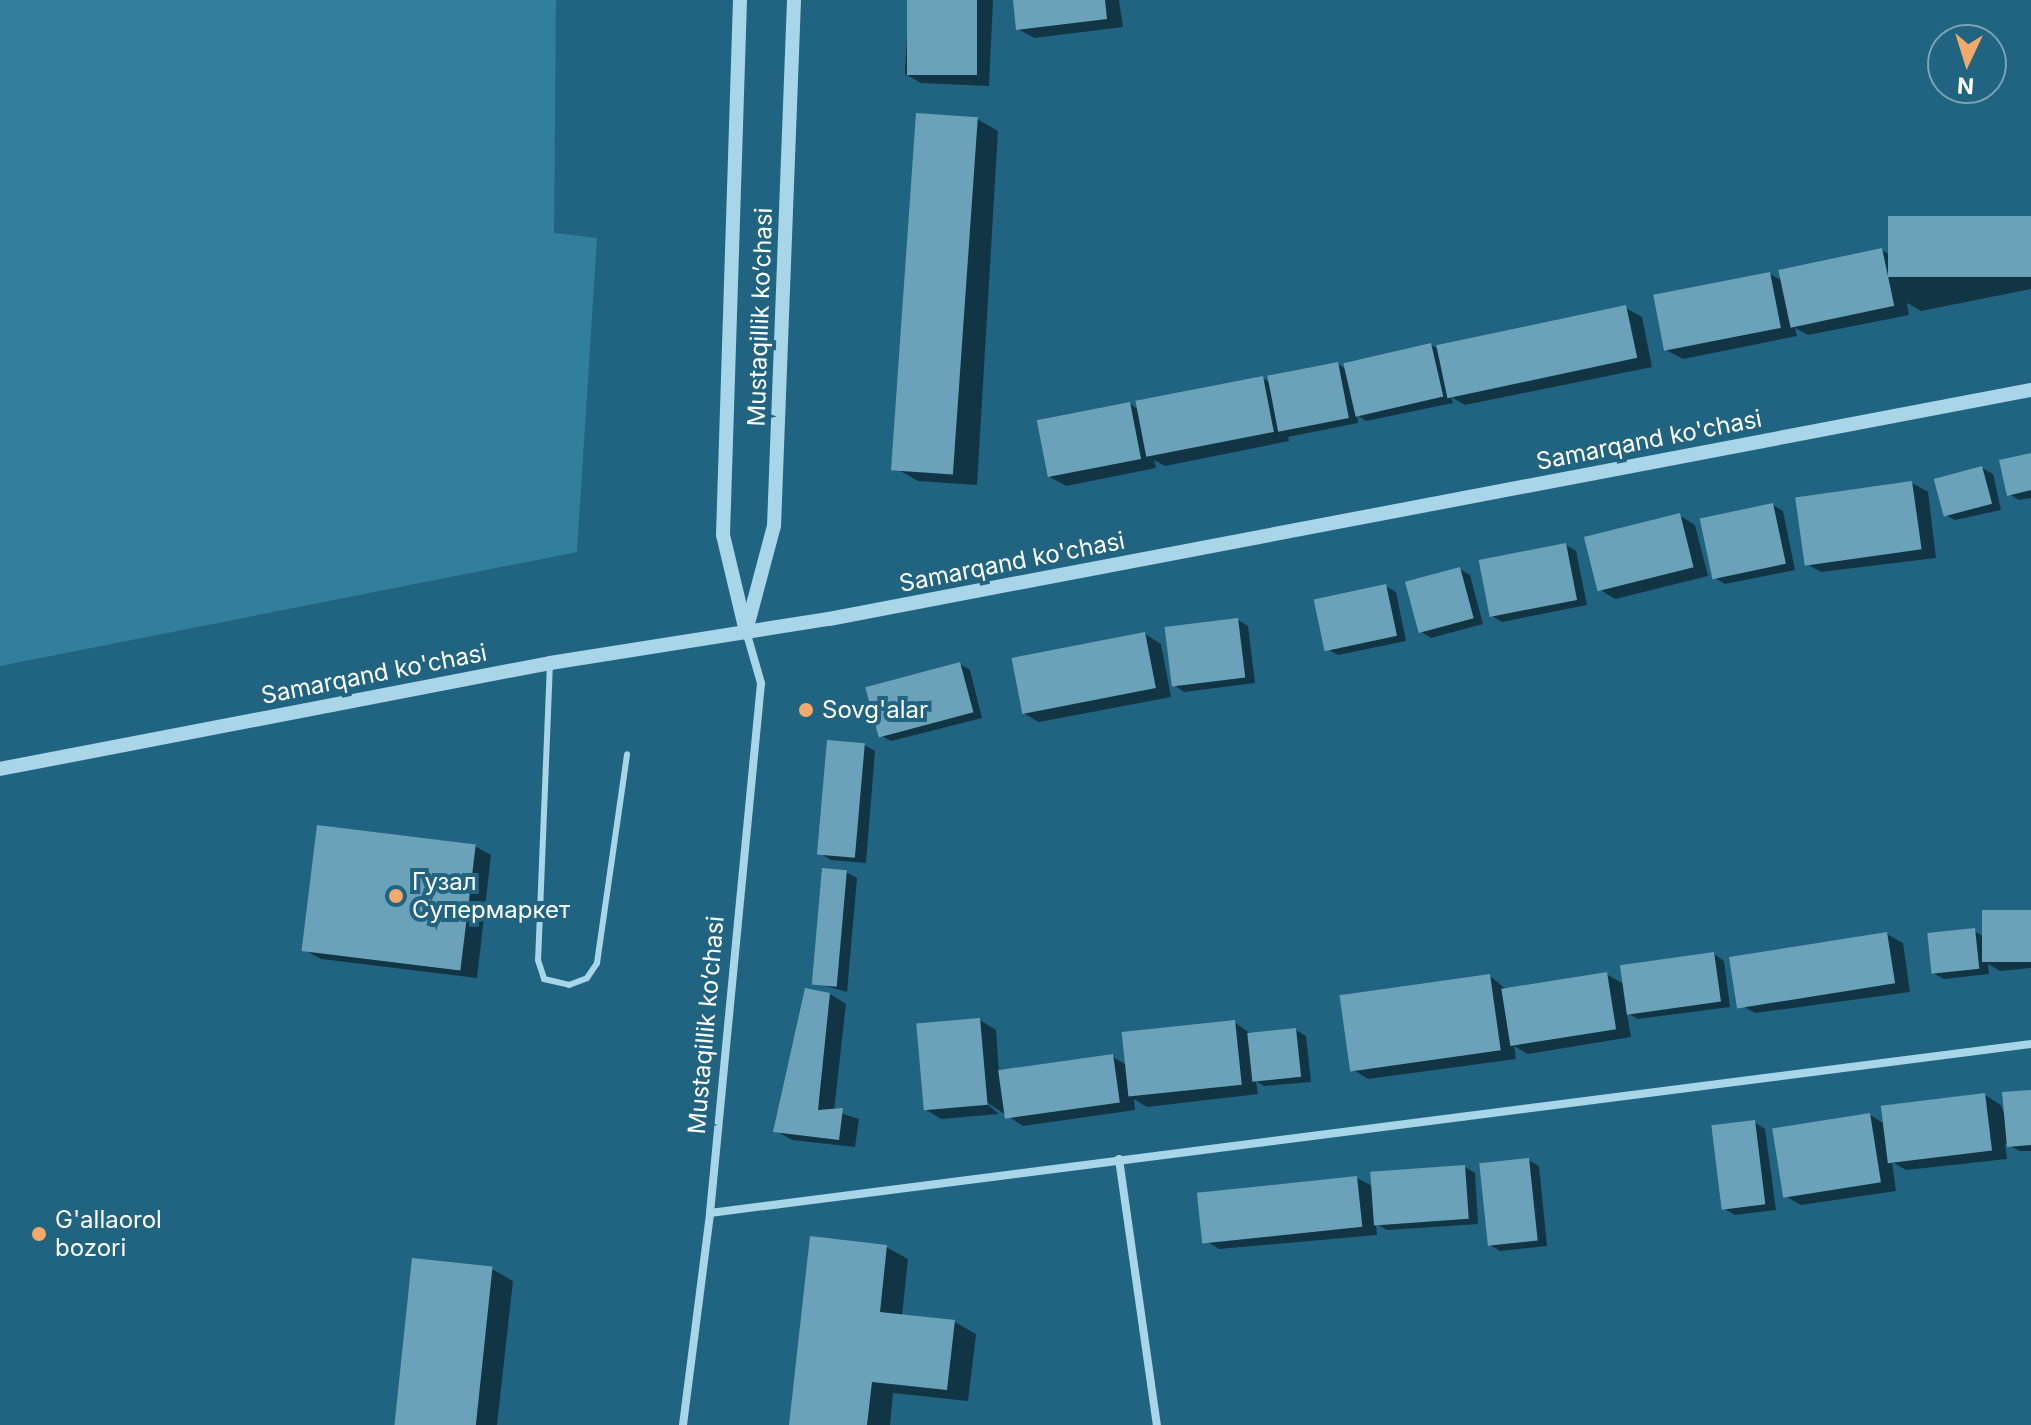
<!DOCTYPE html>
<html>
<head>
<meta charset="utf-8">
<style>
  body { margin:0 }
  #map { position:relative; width:2031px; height:1425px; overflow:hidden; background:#216481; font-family:Inter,sans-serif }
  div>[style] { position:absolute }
  .green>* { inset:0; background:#317e9d }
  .shadow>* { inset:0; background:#0007 }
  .building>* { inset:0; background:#6ba2b9; transform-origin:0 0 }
  .service>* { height:6px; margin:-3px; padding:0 3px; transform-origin:3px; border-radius:3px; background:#a8d5e8 }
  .minor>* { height:8px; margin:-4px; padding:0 4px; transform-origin:4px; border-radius:4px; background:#a8d5e8 }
  .tertiary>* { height:14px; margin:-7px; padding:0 7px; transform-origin:7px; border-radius:7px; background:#a8d5e8 }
  .dots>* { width:22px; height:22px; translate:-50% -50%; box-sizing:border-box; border:4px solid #216481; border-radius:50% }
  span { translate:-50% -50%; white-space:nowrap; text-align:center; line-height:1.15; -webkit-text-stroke:8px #216481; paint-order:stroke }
  .street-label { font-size:24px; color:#fff }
  .poi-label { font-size:24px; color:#fff }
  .left { translate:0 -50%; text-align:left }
  .north { position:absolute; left:1927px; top:24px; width:80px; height:80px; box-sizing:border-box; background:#216481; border:2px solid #7aa2b3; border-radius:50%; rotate:184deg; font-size:22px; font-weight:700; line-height:32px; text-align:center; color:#fff }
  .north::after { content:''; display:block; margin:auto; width:28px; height:36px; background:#f4a869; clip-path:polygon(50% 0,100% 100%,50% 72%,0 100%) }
</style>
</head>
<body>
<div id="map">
  <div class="green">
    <div style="clip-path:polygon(0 0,556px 0,554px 233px,597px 238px,577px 552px,0 666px)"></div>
  </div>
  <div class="shadow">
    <div style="clip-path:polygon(909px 0,993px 0,989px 86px,921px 83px,905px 74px)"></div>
    <div style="clip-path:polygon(1015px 0,1119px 0,1123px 27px,1034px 38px,1018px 29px)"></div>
    <div style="clip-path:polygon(977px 119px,998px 131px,977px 485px,918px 481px,897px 469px)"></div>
    <div style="clip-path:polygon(2031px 218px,2031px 289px,1921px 311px,1907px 303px,1909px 315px,1808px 335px,1795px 328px,1797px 336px,1683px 359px,1666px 350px,1770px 274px,1783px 281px,1882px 250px,1895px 258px)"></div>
    <div style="clip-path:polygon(1626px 308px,1642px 317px,1652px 367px,1465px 405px,1451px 397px,1453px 403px,1366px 421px,1357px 415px,1358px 423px,1288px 437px,1289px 441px,1165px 466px,1154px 460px,1156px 468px,1066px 486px,1050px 477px,1130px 404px,1139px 410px,1262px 378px,1271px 383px,1337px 364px,1346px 369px,1431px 345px,1440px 350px)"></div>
    <div style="clip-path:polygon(2031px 455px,2031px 498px,2019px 500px,2009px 494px)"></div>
    <div style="clip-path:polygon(1982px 468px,1993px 474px,2001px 510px,1955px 520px,1944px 514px)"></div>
    <div style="clip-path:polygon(1912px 483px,1928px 492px,1936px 558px,1821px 572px,1805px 563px)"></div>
    <div style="clip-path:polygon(1773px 505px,1783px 511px,1795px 570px,1725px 584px,1715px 578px)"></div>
    <div style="clip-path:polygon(1679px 515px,1695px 525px,1708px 576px,1615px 599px,1599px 589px)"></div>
    <div style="clip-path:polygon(1566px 545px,1576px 551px,1587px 605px,1502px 622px,1492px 616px)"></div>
    <div style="clip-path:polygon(1460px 569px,1470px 575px,1483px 624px,1431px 638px,1421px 632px)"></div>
    <div style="clip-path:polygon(1385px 586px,1396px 592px,1406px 641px,1338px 655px,1327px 649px)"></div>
    <div style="clip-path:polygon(1238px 620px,1248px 626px,1255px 683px,1184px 692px,1174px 685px)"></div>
    <div style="clip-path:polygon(1145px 634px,1161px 644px,1171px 697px,1039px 722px,1023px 713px)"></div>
    <div style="clip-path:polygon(960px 664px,970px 670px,982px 718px,891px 741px,880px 735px)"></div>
    <div style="clip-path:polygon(864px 745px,875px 751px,866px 863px,831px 860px,821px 854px)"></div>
    <div style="clip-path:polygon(475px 846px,491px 855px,477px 978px,321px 959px,305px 950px)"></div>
    <div style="clip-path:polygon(846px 872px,857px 878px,847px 992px,815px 983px)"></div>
    <div style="clip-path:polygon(2031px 912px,2031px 968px,2000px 971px,1988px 964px,1989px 974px,1944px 979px,1933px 973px,1974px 931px,1986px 938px)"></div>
    <div style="clip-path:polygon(1887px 934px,1903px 943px,1910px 992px,1755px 1013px,1739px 1004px)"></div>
    <div style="clip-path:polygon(1714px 954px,1724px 961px,1730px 1007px,1638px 1019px,1627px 1013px,1631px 1037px,1528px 1054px,1514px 1046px,1516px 1059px,1368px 1079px,1352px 1069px,1490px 976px,1507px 990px,1606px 974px,1624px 984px)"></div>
    <div style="clip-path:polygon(830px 994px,846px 1004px,834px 1111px,859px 1119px,855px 1147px,792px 1140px,776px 1131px)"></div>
    <div style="clip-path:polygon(980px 1020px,996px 1030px,999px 1073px,1113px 1057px,1127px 1065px,1234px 1022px,1251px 1034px,1296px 1030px,1306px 1036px,1311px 1082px,1264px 1086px,1256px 1081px,1258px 1094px,1147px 1107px,1134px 1099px,1135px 1110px,1023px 1126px,980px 1098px,999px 1114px,941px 1119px,925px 1109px)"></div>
    <div style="clip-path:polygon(2031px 1092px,2031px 1151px,2020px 1151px,2005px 1143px,2007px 1159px,1906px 1170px,1892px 1162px,1896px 1191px,1801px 1205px,1785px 1196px,1870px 1115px,1885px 1124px,1985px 1095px,2001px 1105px,2007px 1121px)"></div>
    <div style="clip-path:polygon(1754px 1122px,1765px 1129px,1776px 1210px,1735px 1215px,1725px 1209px)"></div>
    <div style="clip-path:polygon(1529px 1160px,1539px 1166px,1547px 1246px,1500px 1251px,1490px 1245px)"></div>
    <div style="clip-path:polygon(1465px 1167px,1475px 1173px,1478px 1224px,1387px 1230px,1376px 1224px,1377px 1235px,1219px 1249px,1203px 1239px,1357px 1178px,1374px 1187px)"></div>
    <div style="clip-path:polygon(886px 1247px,908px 1259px,902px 1316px,955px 1322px,976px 1334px,968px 1401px,893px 1393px,890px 1425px,791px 1425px)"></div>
    <div style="clip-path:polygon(492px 1269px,513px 1281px,497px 1425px,396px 1425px)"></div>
  </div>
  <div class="building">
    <div style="left:907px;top:0;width:70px;height:75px"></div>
    <div style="clip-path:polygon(1013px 0,1105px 0,1107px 19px,1016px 30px)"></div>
    <div style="left:916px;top:113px;width:62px;height:358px;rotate:4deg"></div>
    <div style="left:2031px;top:216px;width:61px;height:143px;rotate:90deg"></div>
    <div style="left:1882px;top:248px;width:59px;height:106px;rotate:78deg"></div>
    <div style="left:1770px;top:272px;width:57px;height:119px;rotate:79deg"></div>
    <div style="left:1626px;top:305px;width:54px;height:194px;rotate:78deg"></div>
    <div style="left:1431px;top:343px;width:55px;height:90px;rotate:77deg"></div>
    <div style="left:1338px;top:362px;width:57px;height:72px;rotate:79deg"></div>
    <div style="left:1263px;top:376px;width:57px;height:130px;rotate:79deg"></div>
    <div style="left:1130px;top:402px;width:58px;height:95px;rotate:79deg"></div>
    <div style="clip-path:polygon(2031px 453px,2031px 490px,2007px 496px,1999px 460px)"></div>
    <div style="left:1982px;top:466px;width:39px;height:50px;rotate:75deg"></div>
    <div style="left:1912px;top:481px;width:69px;height:118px;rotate:82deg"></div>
    <div style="left:1773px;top:503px;width:62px;height:75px;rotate:78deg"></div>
    <div style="left:1680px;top:513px;width:56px;height:99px;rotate:76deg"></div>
    <div style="left:1566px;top:543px;width:58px;height:89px;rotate:79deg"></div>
    <div style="left:1460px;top:567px;width:53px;height:57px;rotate:75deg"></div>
    <div style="left:1386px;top:584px;width:53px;height:74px;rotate:78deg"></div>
    <div style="left:1238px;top:618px;width:60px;height:74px;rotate:83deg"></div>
    <div style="left:1145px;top:632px;width:57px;height:136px;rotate:79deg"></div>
    <div style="left:960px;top:662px;width:52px;height:98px;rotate:75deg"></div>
    <div style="left:827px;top:740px;width:38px;height:115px;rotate:5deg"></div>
    <div style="left:317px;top:825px;width:160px;height:127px;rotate:7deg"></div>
    <div style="left:822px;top:868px;width:25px;height:117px;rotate:5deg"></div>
    <div style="left:2031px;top:910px;width:52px;height:49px;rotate:90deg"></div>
    <div style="left:1975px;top:928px;width:41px;height:48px;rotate:84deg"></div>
    <div style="left:1887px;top:932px;width:52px;height:160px;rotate:81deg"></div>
    <div style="left:1714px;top:952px;width:50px;height:95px;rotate:82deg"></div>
    <div style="left:1607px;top:972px;width:58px;height:107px;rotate:81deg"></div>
    <div style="left:1490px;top:974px;width:77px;height:152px;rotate:82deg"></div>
    <div style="clip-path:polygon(805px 988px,830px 993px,818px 1110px,843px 1108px,839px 1140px,773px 1132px)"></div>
    <div style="left:980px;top:1018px;width:87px;height:64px;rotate:85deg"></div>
    <div style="left:1235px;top:1020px;width:65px;height:114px;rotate:84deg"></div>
    <div style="left:1296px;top:1028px;width:49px;height:49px;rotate:84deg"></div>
    <div style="left:1113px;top:1054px;width:49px;height:116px;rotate:82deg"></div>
    <div style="clip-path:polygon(2031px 1090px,2031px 1145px,2007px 1147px,2002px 1092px)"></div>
    <div style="left:1985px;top:1093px;width:58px;height:105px;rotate:83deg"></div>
    <div style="left:1870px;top:1113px;width:70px;height:99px;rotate:81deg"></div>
    <div style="left:1755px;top:1120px;width:85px;height:44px;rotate:83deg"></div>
    <div style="left:1529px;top:1158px;width:83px;height:50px;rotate:84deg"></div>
    <div style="left:1465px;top:1165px;width:54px;height:95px;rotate:86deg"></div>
    <div style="left:1357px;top:1176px;width:51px;height:161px;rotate:84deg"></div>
    <div style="clip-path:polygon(810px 1236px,887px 1245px,880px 1312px,955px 1320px,947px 1390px,872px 1382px,867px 1425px,789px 1425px)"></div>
    <div style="left:412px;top:1258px;width:81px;height:168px;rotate:6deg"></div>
  </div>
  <div class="service">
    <div style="left:550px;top:663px;width:297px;rotate:92.3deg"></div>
    <div style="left:538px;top:960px;width:20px;rotate:72deg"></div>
    <div style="left:544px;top:979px;width:26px;rotate:13deg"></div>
    <div style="left:569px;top:985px;width:19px;rotate:-21deg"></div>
    <div style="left:587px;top:978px;width:18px;rotate:-56deg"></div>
    <div style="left:597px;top:963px;width:211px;rotate:-81.8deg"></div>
  </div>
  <div class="minor">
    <div style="left:1119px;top:1159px;width:269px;rotate:81.9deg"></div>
    <div style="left:710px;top:1213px;width:1332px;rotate:-7.29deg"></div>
    <div style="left:683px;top:1425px;width:214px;rotate:-82.7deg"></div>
    <div style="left:710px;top:1213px;width:532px;rotate:-84.5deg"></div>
    <div style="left:761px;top:683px;width:54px;rotate:-106.1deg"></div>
  </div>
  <div class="tertiary">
    <div style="left:740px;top:0;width:535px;rotate:91.82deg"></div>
    <div style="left:723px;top:535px;width:95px;rotate:76.6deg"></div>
    <div style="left:746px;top:631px;width:109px;rotate:-75.1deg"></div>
    <div style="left:774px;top:526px;width:526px;rotate:-87.82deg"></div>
    <div style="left:0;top:769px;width:560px;rotate:-10.91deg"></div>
    <div style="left:550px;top:663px;width:282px;rotate:-9deg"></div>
    <div style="left:829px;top:619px;width:1224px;rotate:-10.79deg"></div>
  </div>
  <div class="dots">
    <div style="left:806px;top:710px;background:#f4a869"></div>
    <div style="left:396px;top:896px;background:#f4a869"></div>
    <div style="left:39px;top:1234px;background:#f4a869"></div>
  </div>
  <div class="street-label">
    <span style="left:760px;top:317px;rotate:-88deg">Mustaqillik ko’chasi</span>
    <span style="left:1649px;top:440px;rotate:-11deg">Samarqand ko'chasi</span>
    <span style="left:1012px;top:562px;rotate:-11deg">Samarqand ko'chasi</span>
    <span style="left:374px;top:674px;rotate:-11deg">Samarqand ko'chasi</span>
    <span style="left:706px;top:1025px;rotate:-85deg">Mustaqillik ko’chasi</span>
  </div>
  <div class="poi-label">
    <span class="left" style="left:822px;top:710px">Sovg'alar</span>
    <span class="left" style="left:412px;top:896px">Гузал<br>Супермаркет</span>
    <span class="left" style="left:55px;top:1234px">G'allaorol<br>bozori</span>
  </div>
  <div class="north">N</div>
</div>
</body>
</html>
